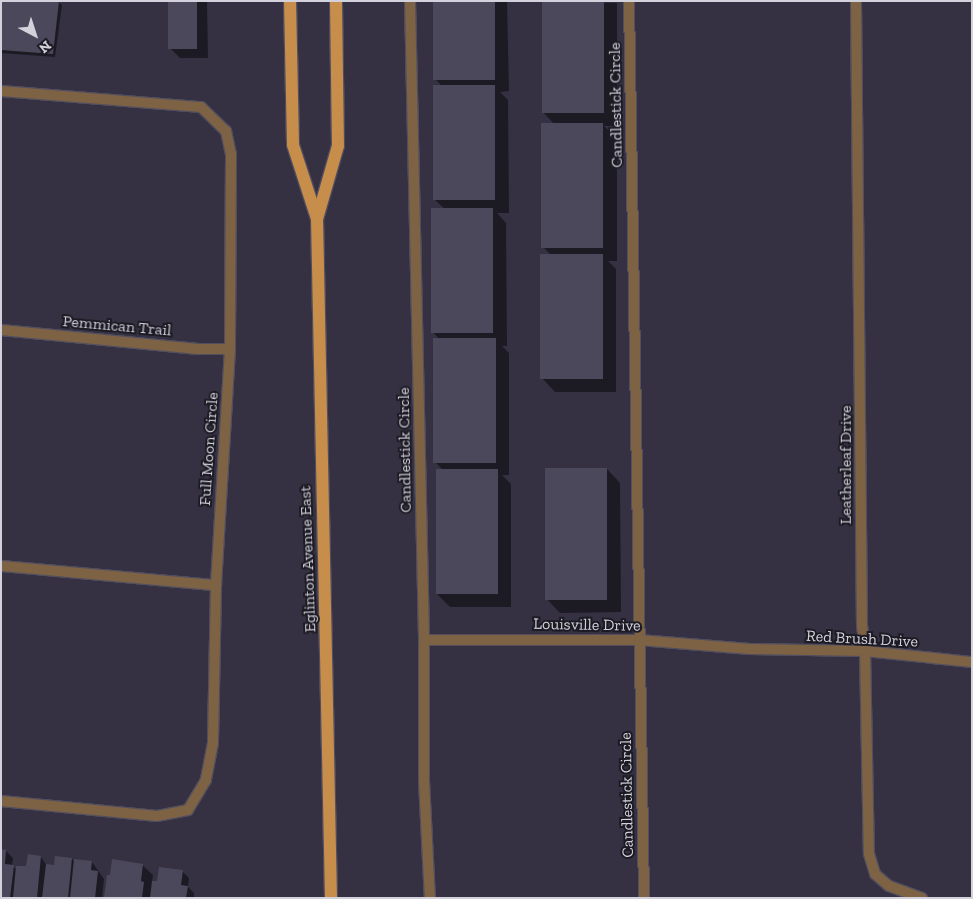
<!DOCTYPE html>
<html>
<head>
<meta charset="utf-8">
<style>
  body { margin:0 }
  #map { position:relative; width:973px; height:899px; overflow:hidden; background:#353143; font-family:"Zilla Slab",serif }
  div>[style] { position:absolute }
  .shadow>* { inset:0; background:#0007 }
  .building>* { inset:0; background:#4c485b; transform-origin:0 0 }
  .roads { filter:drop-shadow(1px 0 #514e5f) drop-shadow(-1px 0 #514e5f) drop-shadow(0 1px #514e5f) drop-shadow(0 -1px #514e5f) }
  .minor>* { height:10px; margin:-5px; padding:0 5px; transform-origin:5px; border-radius:5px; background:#7e6244 }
  .primary>* { height:12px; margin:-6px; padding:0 6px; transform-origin:6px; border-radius:6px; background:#c68d4b }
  span { translate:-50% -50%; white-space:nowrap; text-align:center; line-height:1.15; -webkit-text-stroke:4px #1c1b23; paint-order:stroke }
  .street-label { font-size:16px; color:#d3d1dc }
  .frame { position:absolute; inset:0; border:2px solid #d3d1dc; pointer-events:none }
  .north { position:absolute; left:10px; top:10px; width:50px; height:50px; -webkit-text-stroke:4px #1c1b23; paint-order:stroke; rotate:140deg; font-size:14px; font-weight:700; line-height:20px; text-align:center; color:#d3d1dc }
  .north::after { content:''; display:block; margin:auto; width:18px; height:22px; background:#d3d1dc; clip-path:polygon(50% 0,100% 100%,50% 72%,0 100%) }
</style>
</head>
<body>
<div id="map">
  <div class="shadow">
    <div style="clip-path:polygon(1px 1px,58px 2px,62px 5px,55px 57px,1px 53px)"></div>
    <div style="clip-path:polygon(169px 1px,207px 1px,208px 58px,180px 58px,170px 48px)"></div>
    <div style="clip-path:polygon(434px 1px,507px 1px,509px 91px,500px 92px,508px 100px,509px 213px,497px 213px,506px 223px,507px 346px,502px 346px,509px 353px,509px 475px,502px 475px,511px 484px,511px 607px,450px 607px,437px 594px,444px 471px,435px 462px,439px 339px,433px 332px,445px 209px,435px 200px,442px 86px,435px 79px)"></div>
    <div style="clip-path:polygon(543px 1px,617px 3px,617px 126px,604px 126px,617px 138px,617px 261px,608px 261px,616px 269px,616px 392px,555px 392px,542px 378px,551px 255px,543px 247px,555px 125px,543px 112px)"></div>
    <div style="clip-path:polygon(607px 469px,620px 483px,621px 612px,560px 613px,547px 599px)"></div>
    <div style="clip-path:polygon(1px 850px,6px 851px,13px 858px,12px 866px,17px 870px,28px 868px,41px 857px,47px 866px,55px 866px,72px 859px,75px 862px,92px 862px,104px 879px,102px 898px,1px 898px)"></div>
    <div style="clip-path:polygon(142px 865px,153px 875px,152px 882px,158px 882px,182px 871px,189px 878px,188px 887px,194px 893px,194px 898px,105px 898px)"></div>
  </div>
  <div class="building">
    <div style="clip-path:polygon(1px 1px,59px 1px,53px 54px,1px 50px)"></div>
    <div style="left:168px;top:1px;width:29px;height:48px"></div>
    <div style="left:433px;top:1px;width:62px;height:79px"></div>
    <div style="left:542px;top:1px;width:62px;height:112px"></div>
    <div style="left:433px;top:85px;width:62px;height:115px"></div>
    <div style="left:541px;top:123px;width:62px;height:125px"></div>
    <div style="left:431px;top:208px;width:62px;height:125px"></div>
    <div style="left:540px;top:254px;width:63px;height:125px"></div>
    <div style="left:433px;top:338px;width:63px;height:125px"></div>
    <div style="left:545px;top:468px;width:62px;height:132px"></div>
    <div style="left:498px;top:469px;width:125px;height:62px;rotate:90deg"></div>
    <div style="clip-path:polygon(1px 849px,6px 850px,5px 864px,14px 865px,10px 898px,1px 897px)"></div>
    <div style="clip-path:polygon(28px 854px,41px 856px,37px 898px,13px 898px,16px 866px,26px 866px)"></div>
    <div style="clip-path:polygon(55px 856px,72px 858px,68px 898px,42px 898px,46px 864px,54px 865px)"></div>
    <div style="clip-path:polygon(74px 859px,92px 861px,91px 870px,98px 871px,95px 898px,70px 898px)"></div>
    <div style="clip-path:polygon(112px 859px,143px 864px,141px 881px,144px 882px,142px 898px,104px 898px,107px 875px,110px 875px)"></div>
    <div style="clip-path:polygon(159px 867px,183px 870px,181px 885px,188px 886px,186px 898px,150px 898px,152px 881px,157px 881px)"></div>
  </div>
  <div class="roads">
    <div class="minor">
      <div style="left:410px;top:1px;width:639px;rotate:88.74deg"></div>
      <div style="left:424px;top:640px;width:141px;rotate:90deg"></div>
      <div style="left:424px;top:781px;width:117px;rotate:87.1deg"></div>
      <div style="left:629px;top:1px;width:897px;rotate:89.04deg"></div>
      <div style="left:856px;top:1px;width:624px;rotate:89.45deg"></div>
      <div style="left:862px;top:625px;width:26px;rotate:83deg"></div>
      <div style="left:865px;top:651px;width:203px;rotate:88.9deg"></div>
      <div style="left:869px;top:854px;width:21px;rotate:73deg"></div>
      <div style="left:875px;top:874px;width:18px;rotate:41deg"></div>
      <div style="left:889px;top:886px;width:35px;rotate:20deg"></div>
      <div style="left:1px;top:91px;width:201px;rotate:4.6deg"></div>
      <div style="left:201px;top:107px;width:35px;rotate:44deg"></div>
      <div style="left:226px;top:131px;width:24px;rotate:78deg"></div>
      <div style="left:231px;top:154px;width:195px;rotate:90.3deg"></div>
      <div style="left:230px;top:349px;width:236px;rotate:93.4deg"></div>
      <div style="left:216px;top:585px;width:158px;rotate:91.1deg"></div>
      <div style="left:213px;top:743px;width:38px;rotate:101deg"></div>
      <div style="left:206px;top:780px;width:35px;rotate:121deg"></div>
      <div style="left:188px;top:810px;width:32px;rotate:169deg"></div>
      <div style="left:157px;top:816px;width:157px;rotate:-174.5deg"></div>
      <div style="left:1px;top:330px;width:198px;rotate:5.5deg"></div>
      <div style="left:198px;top:349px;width:32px"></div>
      <div style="left:1px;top:566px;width:216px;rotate:5.1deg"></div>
      <div style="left:424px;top:640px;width:215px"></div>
      <div style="left:639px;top:640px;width:111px;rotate:4.6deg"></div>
      <div style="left:750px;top:649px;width:115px;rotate:1deg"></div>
      <div style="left:865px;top:651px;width:108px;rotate:5.9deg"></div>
    </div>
    <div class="primary">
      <div style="left:290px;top:1px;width:144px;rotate:88.8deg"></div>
      <div style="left:293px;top:145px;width:78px;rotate:72deg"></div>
      <div style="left:331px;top:898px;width:679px;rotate:-91.18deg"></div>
      <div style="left:317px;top:219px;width:76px;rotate:-74deg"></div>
      <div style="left:338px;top:146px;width:145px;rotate:-90.8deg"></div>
    </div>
  </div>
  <div class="street-label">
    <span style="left:616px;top:105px;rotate:-91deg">Candlestick Circle</span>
    <span style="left:117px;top:326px;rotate:5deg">Pemmican Trail</span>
    <span style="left:209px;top:449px;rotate:-86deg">Full Moon Circle</span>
    <span style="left:405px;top:450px;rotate:-91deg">Candlestick Circle</span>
    <span style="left:846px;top:465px;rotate:-90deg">Leatherleaf Drive</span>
    <span style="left:308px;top:559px;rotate:-92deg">Eglinton Avenue East</span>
    <span style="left:587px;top:625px;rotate:1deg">Louisville Drive</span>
    <span style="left:862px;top:639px;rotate:3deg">Red Brush Drive</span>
    <span style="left:627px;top:795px;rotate:-91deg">Candlestick Circle</span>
  </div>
  <div class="frame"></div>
  <div class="north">N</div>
</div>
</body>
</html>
